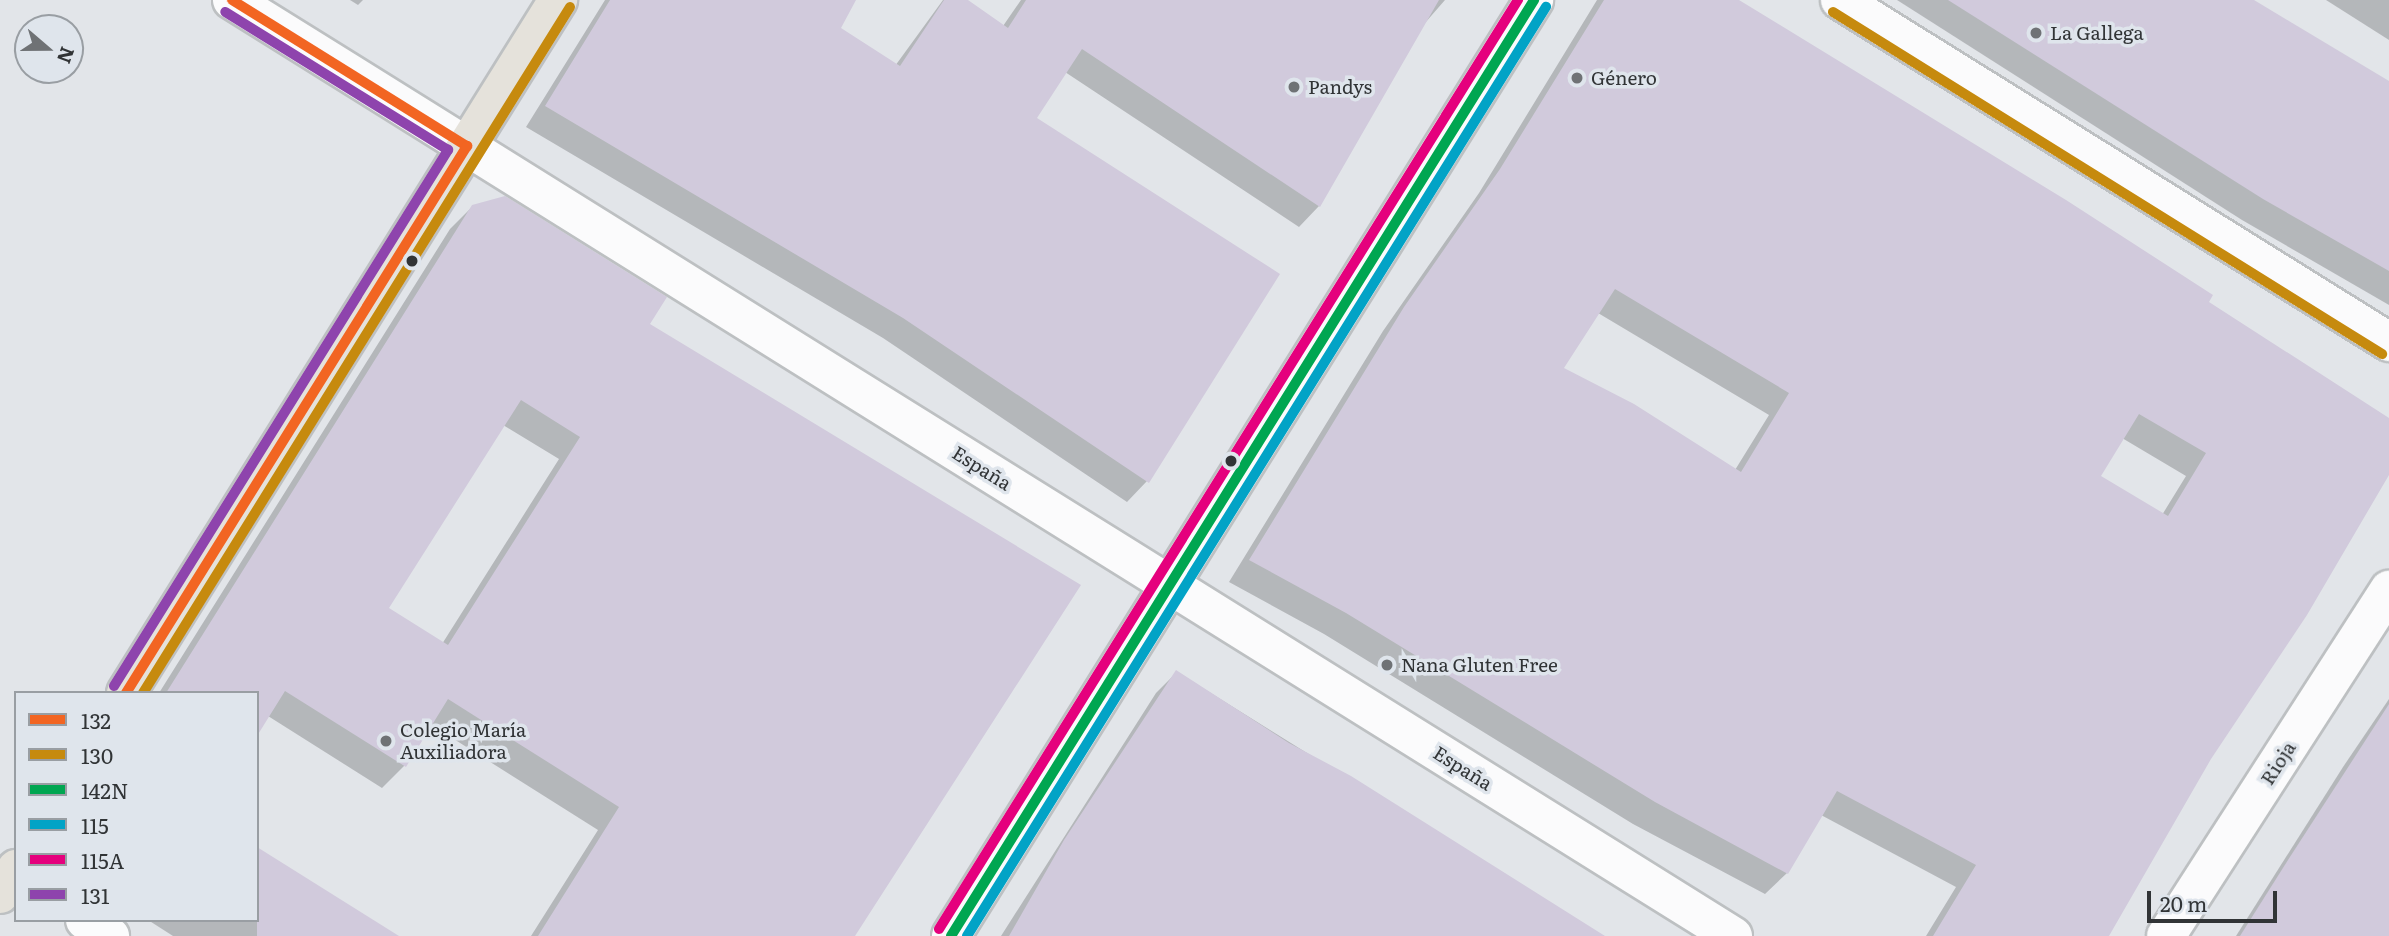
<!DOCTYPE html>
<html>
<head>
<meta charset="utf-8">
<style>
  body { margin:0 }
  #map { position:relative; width:2389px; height:936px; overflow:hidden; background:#e2e5e9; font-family:Literata,serif }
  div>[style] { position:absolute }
  .shadow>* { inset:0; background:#0003 }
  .building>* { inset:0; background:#d1cadc }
  .roads { filter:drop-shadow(2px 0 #bdc0c2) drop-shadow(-2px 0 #bdc0c2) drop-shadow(0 2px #bdc0c2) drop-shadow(0 -2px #bdc0c2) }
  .minor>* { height:38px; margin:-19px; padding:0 19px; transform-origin:19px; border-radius:19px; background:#fbfbfc }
  .major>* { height:38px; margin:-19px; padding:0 19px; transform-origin:19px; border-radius:19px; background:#e5e2db }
  .bus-1>* { height:10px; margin:-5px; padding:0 5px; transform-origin:5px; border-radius:5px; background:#f26522 }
  .bus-2>* { height:10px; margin:-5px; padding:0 5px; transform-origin:5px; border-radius:5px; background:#c68a0e }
  .bus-3>* { height:10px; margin:-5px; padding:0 5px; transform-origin:5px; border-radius:5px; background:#00a651 }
  .bus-4>* { height:10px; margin:-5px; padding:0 5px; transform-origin:5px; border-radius:5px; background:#02a3c6 }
  .bus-5>* { height:10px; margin:-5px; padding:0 5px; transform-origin:5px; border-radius:5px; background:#e5007d }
  .bus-6>* { height:10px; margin:-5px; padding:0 5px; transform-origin:5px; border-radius:5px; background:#8e44ad }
  .dots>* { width:19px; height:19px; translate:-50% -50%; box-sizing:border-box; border:4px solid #dfe5ec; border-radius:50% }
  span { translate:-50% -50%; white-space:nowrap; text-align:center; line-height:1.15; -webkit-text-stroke:7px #dfe5ec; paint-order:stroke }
  .poi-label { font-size:19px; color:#313436 }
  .left { translate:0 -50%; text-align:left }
  .street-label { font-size:19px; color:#313436 }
  .legend { position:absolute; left:14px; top:691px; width:245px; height:231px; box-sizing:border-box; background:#dfe5ec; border:2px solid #999ea3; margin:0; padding:9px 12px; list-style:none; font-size:21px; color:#313436 }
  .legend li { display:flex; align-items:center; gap:14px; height:35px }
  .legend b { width:35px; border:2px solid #999ea3 }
  .north { position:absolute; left:14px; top:14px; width:70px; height:70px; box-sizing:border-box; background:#dfe5ec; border:2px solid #999ea3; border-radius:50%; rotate:110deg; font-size:19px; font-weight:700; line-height:28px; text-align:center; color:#313436 }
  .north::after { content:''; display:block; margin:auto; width:24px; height:32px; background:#6f7275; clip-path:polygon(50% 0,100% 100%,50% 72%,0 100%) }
  .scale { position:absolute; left:2147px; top:891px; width:130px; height:32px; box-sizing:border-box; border:4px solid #313436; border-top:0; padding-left:9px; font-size:21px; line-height:24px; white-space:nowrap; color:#313436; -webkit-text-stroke:5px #dfe5ec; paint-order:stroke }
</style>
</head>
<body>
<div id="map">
  <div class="shadow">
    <div style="clip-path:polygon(350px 0,363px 0,358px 5px)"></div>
    <div style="clip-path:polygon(605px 0,854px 0,839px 29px,895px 66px,943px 0,964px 0,1003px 26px,1021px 0,1445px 0,1418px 31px,1319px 206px,1299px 227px,1065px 72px,1034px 119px,1147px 481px,1127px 502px,883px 338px,526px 127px)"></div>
    <div style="clip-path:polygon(evenodd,1597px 0,1736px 0,2389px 419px,2389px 473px,2209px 758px,2108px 936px,1926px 936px,1956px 887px,1821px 815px,1787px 873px,1765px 894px,1633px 824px,1324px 634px,1229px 582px,1383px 331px,1479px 193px,1597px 0,1598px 313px,1769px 415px,1735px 470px,1562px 369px,1598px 313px,1597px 0,2122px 438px,2186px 476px,2162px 515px,2098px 477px,2122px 438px)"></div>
    <div style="clip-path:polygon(1897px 0,2251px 0,2389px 83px,2389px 305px,2242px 220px)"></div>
    <div style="clip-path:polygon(2326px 0,2389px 0,2389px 40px)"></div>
    <div style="clip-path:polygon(evenodd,473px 206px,648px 325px,852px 936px,531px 936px,598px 830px,430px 724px,404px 766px,382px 788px,268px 716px,257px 693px,159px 693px,450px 229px,473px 206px,503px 425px,559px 459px,442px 644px,387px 609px,503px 425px)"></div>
    <div style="clip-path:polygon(1177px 672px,1559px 910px,1604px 936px,1001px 936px,1156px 693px)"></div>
    <div style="clip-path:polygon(2389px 699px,2389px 936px,2236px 936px,2343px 767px)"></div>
    <div style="clip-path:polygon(148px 920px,257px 920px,373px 936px,173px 936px)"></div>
  </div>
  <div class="building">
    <div style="clip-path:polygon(610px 0,856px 0,841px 28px,900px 66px,944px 0,968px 0,1008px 28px,1026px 0,1439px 0,1320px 207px,1082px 49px,1037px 118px,1280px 274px,1149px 483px,903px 318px,545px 106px)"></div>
    <div style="clip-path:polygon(evenodd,1604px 0,1739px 0,2066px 200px,2213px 295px,2209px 302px,2389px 418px,2389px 475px,2307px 615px,2211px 759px,2109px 936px,1933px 936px,1976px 865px,1837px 791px,1788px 874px,1655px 802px,1346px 613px,1249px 560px,1404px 307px,1500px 169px,1604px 0,1615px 289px,1789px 393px,1741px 472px,1634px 404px,1564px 368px,1615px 289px,1604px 0,2139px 414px,2206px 453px,2168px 516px,2101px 476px,2139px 414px)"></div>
    <div style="clip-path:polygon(1948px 0,2254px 0,2389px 81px,2389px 271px,2263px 199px)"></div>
    <div style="clip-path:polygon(evenodd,505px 196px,667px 297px,650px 324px,1081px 585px,855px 936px,538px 936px,619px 807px,448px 699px,406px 767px,285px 691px,257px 736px,257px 693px,166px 693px,472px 205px,505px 196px,521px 400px,580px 437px,448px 645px,389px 608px,521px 400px)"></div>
    <div style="clip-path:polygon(1176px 670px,1289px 743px,1351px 776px,1605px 936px,1009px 936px,1064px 840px)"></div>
    <div style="clip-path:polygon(2389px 704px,2389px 936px,2240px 936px,2288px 860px)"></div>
    <div style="clip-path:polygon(257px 847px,399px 936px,257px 936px)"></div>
  </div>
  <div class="roads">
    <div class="minor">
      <div style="left:232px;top:0;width:1769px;rotate:31.95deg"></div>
      <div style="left:1840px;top:0;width:647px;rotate:31.92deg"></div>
      <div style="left:85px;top:920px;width:30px;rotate:33deg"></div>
      <div style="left:951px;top:936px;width:1103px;rotate:-58.08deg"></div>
      <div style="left:2166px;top:936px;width:412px;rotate:-57.2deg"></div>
    </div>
    <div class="major">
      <div style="left:126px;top:693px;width:817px;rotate:-58.06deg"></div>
      <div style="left:0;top:894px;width:30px;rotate:-57deg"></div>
    </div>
  </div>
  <div class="bus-1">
    <div style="left:232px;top:0;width:277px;rotate:31.9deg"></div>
    <div style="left:126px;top:693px;width:645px;rotate:-58.06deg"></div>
  </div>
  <div class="bus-2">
    <div style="left:1833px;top:12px;width:647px;rotate:31.92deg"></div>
    <div style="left:143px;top:693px;width:808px;rotate:-58.1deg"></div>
  </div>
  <div class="bus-3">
    <div style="left:951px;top:936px;width:1103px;rotate:-58.08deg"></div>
  </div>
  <div class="bus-4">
    <div style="left:967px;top:936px;width:1095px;rotate:-58.07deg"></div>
  </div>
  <div class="bus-5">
    <div style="left:939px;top:929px;width:1095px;rotate:-58.07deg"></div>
  </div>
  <div class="bus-6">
    <div style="left:114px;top:686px;width:632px;rotate:-58.07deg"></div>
    <div style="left:448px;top:150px;width:262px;rotate:-148.2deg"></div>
  </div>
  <div class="dots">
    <div style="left:2036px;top:33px;background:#6f7275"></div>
    <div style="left:1577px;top:78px;background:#6f7275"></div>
    <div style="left:1294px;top:87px;background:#6f7275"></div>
    <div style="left:412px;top:261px;background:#313436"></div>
    <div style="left:1231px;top:461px;background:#313436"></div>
    <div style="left:1387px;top:665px;background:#6f7275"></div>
    <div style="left:386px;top:741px;background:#6f7275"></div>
  </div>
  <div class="poi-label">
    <span class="left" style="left:2050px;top:33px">La Gallega</span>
    <span class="left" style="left:1591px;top:78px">Género</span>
    <span class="left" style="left:1308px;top:87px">Pandys</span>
    <span class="left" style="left:1401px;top:665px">Nana Gluten Free</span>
    <span class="left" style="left:400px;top:741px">Colegio María<br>Auxiliadora</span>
  </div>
  <div class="street-label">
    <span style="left:982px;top:468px;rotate:32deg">España</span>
    <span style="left:2278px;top:763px;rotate:-57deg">Rioja</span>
    <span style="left:1463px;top:768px;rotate:32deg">España</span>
  </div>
  <ul class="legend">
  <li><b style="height:9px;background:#f26522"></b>132</li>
  <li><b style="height:9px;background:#c68a0e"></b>130</li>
  <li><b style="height:9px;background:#00a651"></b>142N</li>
  <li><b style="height:9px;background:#02a3c6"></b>115</li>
  <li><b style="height:9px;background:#e5007d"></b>115A</li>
  <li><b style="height:9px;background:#8e44ad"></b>131</li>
  </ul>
  <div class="north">N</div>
  <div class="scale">20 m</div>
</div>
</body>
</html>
